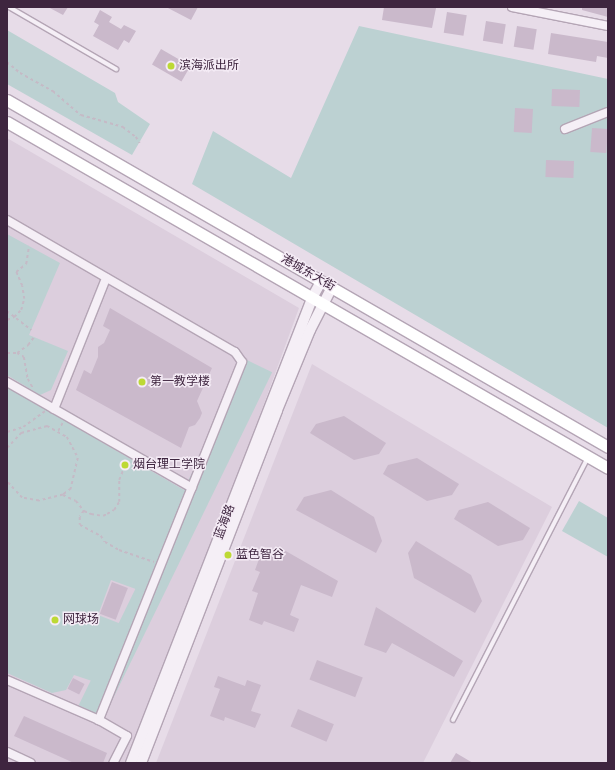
<!DOCTYPE html>
<html>
<head>
<meta charset="utf-8">
<style>
  body { margin:0 }
  #map { position:relative; width:615px; height:770px; overflow:hidden; background:#e7dce8; font-family:Roboto,"Noto Sans SC",sans-serif }
  div>[style] { position:absolute }
  .built>* { inset:0; background:#dccedd }
  .green>* { inset:0; background:#bcd1d2; transform-origin:0 0 }
  .building>* { inset:0; background:#cab9cb; transform-origin:0 0 }
  .path>* { height:1.5px; margin-top:-0.75px; transform-origin:0; background:repeating-linear-gradient(90deg,#c5bac6 0 3px,transparent 0 6px) }
  .roads { filter:drop-shadow(1px 0 #b4a5b5) drop-shadow(-1px 0 #b4a5b5) drop-shadow(0 1px #b4a5b5) drop-shadow(0 -1px #b4a5b5) }
  .service>* { height:4px; margin:-2px; padding:0 2px; transform-origin:2px; border-radius:2px; background:#f5eff6 }
  .minor>* { height:8px; margin:-4px; padding:0 4px; transform-origin:4px; border-radius:4px; background:#f5eff6 }
  .tertiary>* { height:10px; margin:-5px; padding:0 5px; transform-origin:5px; border-radius:5px; background:#f5eff6 }
  .secondary>* { height:11px; margin:-5.5px; padding:0 5.5px; transform-origin:5.5px; border-radius:5.5px; background:#fff }
  .dots>* { width:11px; height:11px; translate:-50% -50%; box-sizing:border-box; border:2px solid #f4ebf5; border-radius:50% }
  span { translate:-50% -50%; white-space:nowrap; text-align:center; line-height:1.15; -webkit-text-stroke:3px #f4ebf5; paint-order:stroke }
  .poi-label { font-size:12px; color:#3e253f }
  .left { translate:0 -50%; text-align:left }
  .street-label { font-size:12px; color:#3e253f }
  .frame { position:absolute; inset:0; border:8px solid #3e253f; pointer-events:none }
</style>
</head>
<body>
<div id="map">
  <div class="built">
    <div style="clip-path:polygon(7px 138px,299px 308px,219px 527px,126px 763px,7px 763px)"></div>
    <div style="clip-path:polygon(312px 364px,552px 507px,423px 763px,156px 763px)"></div>
  </div>
  <div class="green">
    <div style="clip-path:polygon(359px 26px,608px 79px,608px 428px,192px 184px,213px 131px,291px 178px)"></div>
    <div style="clip-path:polygon(7px 30px,115px 93px,118px 102px,150px 124px,132px 155px,7px 84px)"></div>
    <div style="clip-path:polygon(7px 234px,60px 263px,29px 335px,68px 351px,51px 390px,40px 395px,7px 375px)"></div>
    <div style="left:247px;top:360px;width:28px;height:384px;rotate:26deg"></div>
    <div style="clip-path:polygon(7px 387px,184px 490px,144px 592px,111px 580px,98px 615px,129px 627px,107px 686px,74px 675px,66px 690px,52px 693px,7px 673px)"></div>
    <div style="clip-path:polygon(579px 501px,608px 518px,608px 557px,562px 531px)"></div>
  </div>
  <div class="building">
    <div style="clip-path:polygon(48px 7px,68px 7px,63px 15px)"></div>
    <div style="clip-path:polygon(166px 7px,198px 7px,191px 20px)"></div>
    <div style="clip-path:polygon(384px 7px,436px 8px,432px 28px,382px 20px)"></div>
    <div style="clip-path:polygon(582px 7px,608px 7px,608px 17px,582px 10px)"></div>
    <div style="clip-path:polygon(100px 10px,112px 17px,109px 22px,121px 29px,124px 25px,136px 31px,129px 43px,124px 40px,118px 50px,93px 36px,99px 25px,94px 22px)"></div>
    <div style="left:447px;top:12px;width:20px;height:21px;rotate:9deg"></div>
    <div style="left:486px;top:21px;width:20px;height:20px;rotate:9deg"></div>
    <div style="left:517px;top:26px;width:20px;height:21px;rotate:9deg"></div>
    <div style="clip-path:polygon(551px 33px,608px 42px,608px 58px,597px 56px,596px 62px,548px 54px)"></div>
    <div style="left:161px;top:49px;width:34px;height:18px;rotate:30deg"></div>
    <div style="left:552px;top:89px;width:28px;height:17px;rotate:2deg"></div>
    <div style="left:515px;top:108px;width:18px;height:24px;rotate:3deg"></div>
    <div style="left:592px;top:128px;width:16px;height:24px;rotate:4deg"></div>
    <div style="left:546px;top:160px;width:28px;height:17px;rotate:2deg"></div>
    <div style="clip-path:polygon(110px 308px,212px 368px,197px 401px,202px 413px,200px 418px,195px 425px,189px 427px,181px 448px,76px 390px,84px 370px,91px 374px,98px 357px,98px 347px,104px 343px,110px 330px,103px 326px)"></div>
    <div style="clip-path:polygon(344px 416px,386px 443px,379px 454px,354px 460px,310px 433px,316px 424px)"></div>
    <div style="clip-path:polygon(417px 458px,459px 484px,452px 495px,427px 501px,383px 474px,388px 465px)"></div>
    <div style="clip-path:polygon(331px 490px,374px 517px,382px 541px,376px 553px,296px 510px,304px 497px)"></div>
    <div style="clip-path:polygon(488px 502px,530px 528px,523px 540px,498px 546px,454px 519px,459px 510px)"></div>
    <div style="clip-path:polygon(416px 541px,471px 575px,482px 601px,475px 613px,414px 578px,408px 553px)"></div>
    <div style="clip-path:polygon(284px 550px,338px 581px,332px 597px,301px 585px,290px 615px,299px 619px,294px 632px,264px 621px,262px 625px,249px 620px,258px 593px,252px 591px,260px 572px,255px 570px,259px 559px)"></div>
    <div style="left:112px;top:582px;width:17px;height:34px;rotate:21deg"></div>
    <div style="clip-path:polygon(376px 607px,463px 661px,454px 677px,392px 643px,386px 653px,364px 645px)"></div>
    <div style="left:317px;top:660px;width:49px;height:21px;rotate:21deg"></div>
    <div style="clip-path:polygon(218px 676px,245px 686px,247px 680px,261px 685px,251px 711px,261px 714px,255px 728px,225px 717px,224px 721px,210px 716px,220px 689px,214px 687px)"></div>
    <div style="left:73px;top:678px;width:13px;height:12px;rotate:27deg"></div>
    <div style="left:298px;top:709px;width:39px;height:19px;rotate:23deg"></div>
    <div style="clip-path:polygon(24px 716px,107px 753px,103px 763px,74px 763px,14px 736px)"></div>
    <div style="clip-path:polygon(456px 753px,473px 763px,450px 763px)"></div>
  </div>
  <div class="path">
    <div style="left:7px;top:62px;width:17px;rotate:40deg"></div>
    <div style="left:20px;top:73px;width:38px;rotate:29deg"></div>
    <div style="left:53px;top:91px;width:37px;rotate:41deg"></div>
    <div style="left:81px;top:115px;width:44px;rotate:15.9deg"></div>
    <div style="left:123px;top:127px;width:16px;rotate:38deg"></div>
    <div style="left:136px;top:137px;width:7px;rotate:56deg"></div>
    <div style="left:7px;top:311px;width:31px;rotate:38deg"></div>
    <div style="left:7px;top:320px;width:8px;rotate:-23deg"></div>
    <div style="left:14px;top:317px;width:10px;rotate:-45deg"></div>
    <div style="left:21px;top:310px;width:11px;rotate:-75deg"></div>
    <div style="left:24px;top:299px;width:13px;rotate:-99deg"></div>
    <div style="left:22px;top:286px;width:15px;rotate:-113deg"></div>
    <div style="left:16px;top:272px;width:13px;rotate:-39deg"></div>
    <div style="left:26px;top:264px;width:18px;rotate:-81deg"></div>
    <div style="left:7px;top:353px;width:10px"></div>
    <div style="left:17px;top:353px;width:14px;rotate:-36deg"></div>
    <div style="left:28px;top:345px;width:10px;rotate:-53deg"></div>
    <div style="left:17px;top:353px;width:8px;rotate:30deg"></div>
    <div style="left:24px;top:357px;width:22px;rotate:80deg"></div>
    <div style="left:28px;top:379px;width:10px;rotate:61deg"></div>
    <div style="left:58px;top:431px;width:10px;rotate:-61deg"></div>
    <div style="left:7px;top:432px;width:17px;rotate:-17deg"></div>
    <div style="left:23px;top:427px;width:27px;rotate:-36deg"></div>
    <div style="left:7px;top:448px;width:21px;rotate:-47deg"></div>
    <div style="left:21px;top:433px;width:27px;rotate:-15deg"></div>
    <div style="left:47px;top:426px;width:23px;rotate:29deg"></div>
    <div style="left:67px;top:437px;width:24px;rotate:62deg"></div>
    <div style="left:78px;top:458px;width:32px;rotate:103deg"></div>
    <div style="left:71px;top:489px;width:10px;rotate:143deg"></div>
    <div style="left:63px;top:495px;width:25px;rotate:166deg"></div>
    <div style="left:39px;top:501px;width:17px;rotate:-170deg"></div>
    <div style="left:22px;top:498px;width:22px;rotate:-133deg"></div>
    <div style="left:63px;top:495px;width:14px;rotate:25deg"></div>
    <div style="left:76px;top:501px;width:13px;rotate:51deg"></div>
    <div style="left:84px;top:511px;width:8px;rotate:23deg"></div>
    <div style="left:91px;top:514px;width:12px;rotate:9deg"></div>
    <div style="left:103px;top:516px;width:4px;rotate:-27deg"></div>
    <div style="left:107px;top:514px;width:8px;rotate:-30deg"></div>
    <div style="left:114px;top:510px;width:9px;rotate:-58deg"></div>
    <div style="left:119px;top:502px;width:22px;rotate:-90deg"></div>
    <div style="left:119px;top:480px;width:11px;rotate:-68deg"></div>
    <div style="left:123px;top:470px;width:12px;rotate:-42deg"></div>
    <div style="left:84px;top:511px;width:7px;rotate:124deg"></div>
    <div style="left:80px;top:517px;width:8px;rotate:90deg"></div>
    <div style="left:80px;top:525px;width:24px;rotate:28deg"></div>
    <div style="left:101px;top:536px;width:7px;rotate:56deg"></div>
    <div style="left:105px;top:542px;width:16px;rotate:30deg"></div>
    <div style="left:119px;top:550px;width:37px;rotate:19deg"></div>
  </div>
  <div class="roads">
    <div class="service">
      <div style="left:9px;top:7px;width:124px;rotate:30.1deg"></div>
      <div style="left:453px;top:720px;width:296px;rotate:-62.8deg"></div>
    </div>
    <div class="minor">
      <div style="left:512px;top:7px;width:98px;rotate:11.2deg"></div>
      <div style="left:565px;top:129px;width:46px;rotate:-21.6deg"></div>
      <div style="left:7px;top:220px;width:263px;rotate:30.1deg"></div>
      <div style="left:235px;top:352px;width:12px;rotate:55deg"></div>
      <div style="left:242px;top:362px;width:386px;rotate:111.8deg"></div>
      <div style="left:99px;top:720px;width:100px;rotate:-156.5deg"></div>
      <div style="left:7px;top:382px;width:213px;rotate:29.8deg"></div>
      <div style="left:54px;top:409px;width:141px;rotate:-68.3deg"></div>
      <div style="left:99px;top:720px;width:32px;rotate:30deg"></div>
      <div style="left:127px;top:736px;width:30px;rotate:117deg"></div>
      <div style="left:7px;top:752px;width:26px;rotate:25deg"></div>
    </div>
    <div class="tertiary">
      <div style="left:131px;top:763px;width:499px;rotate:-68.7deg"></div>
      <div style="left:312px;top:298px;width:18px;rotate:-61deg"></div>
      <div style="left:141px;top:763px;width:378px;rotate:-68.9deg"></div>
      <div style="left:277px;top:410px;width:87px;rotate:-67.6deg"></div>
      <div style="left:310px;top:330px;width:48px;rotate:-62.9deg"></div>
    </div>
    <div class="secondary">
      <div style="left:7px;top:100px;width:694px;rotate:30deg"></div>
      <div style="left:7px;top:122px;width:693px;rotate:29.93deg"></div>
    </div>
  </div>
  <div class="dots">
    <div style="left:171px;top:66px;background:#bdd935"></div>
    <div style="left:142px;top:382px;background:#bdd935"></div>
    <div style="left:125px;top:465px;background:#bdd935"></div>
    <div style="left:228px;top:555px;background:#bdd935"></div>
    <div style="left:55px;top:620px;background:#bdd935"></div>
  </div>
  <div class="poi-label">
    <span class="left" style="left:179px;top:66px">滨海派出所</span>
    <span class="left" style="left:150px;top:382px">第一教学楼</span>
    <span class="left" style="left:133px;top:465px">烟台理工学院</span>
    <span class="left" style="left:236px;top:555px">蓝色智谷</span>
    <span class="left" style="left:63px;top:620px">网球场</span>
  </div>
  <div class="street-label">
    <span style="left:308px;top:273px;rotate:30deg">港城东大街</span>
    <span style="left:225px;top:522px;rotate:-69deg">蓝海路</span>
  </div>
  <div class="frame"></div>
</div>
</body>
</html>
